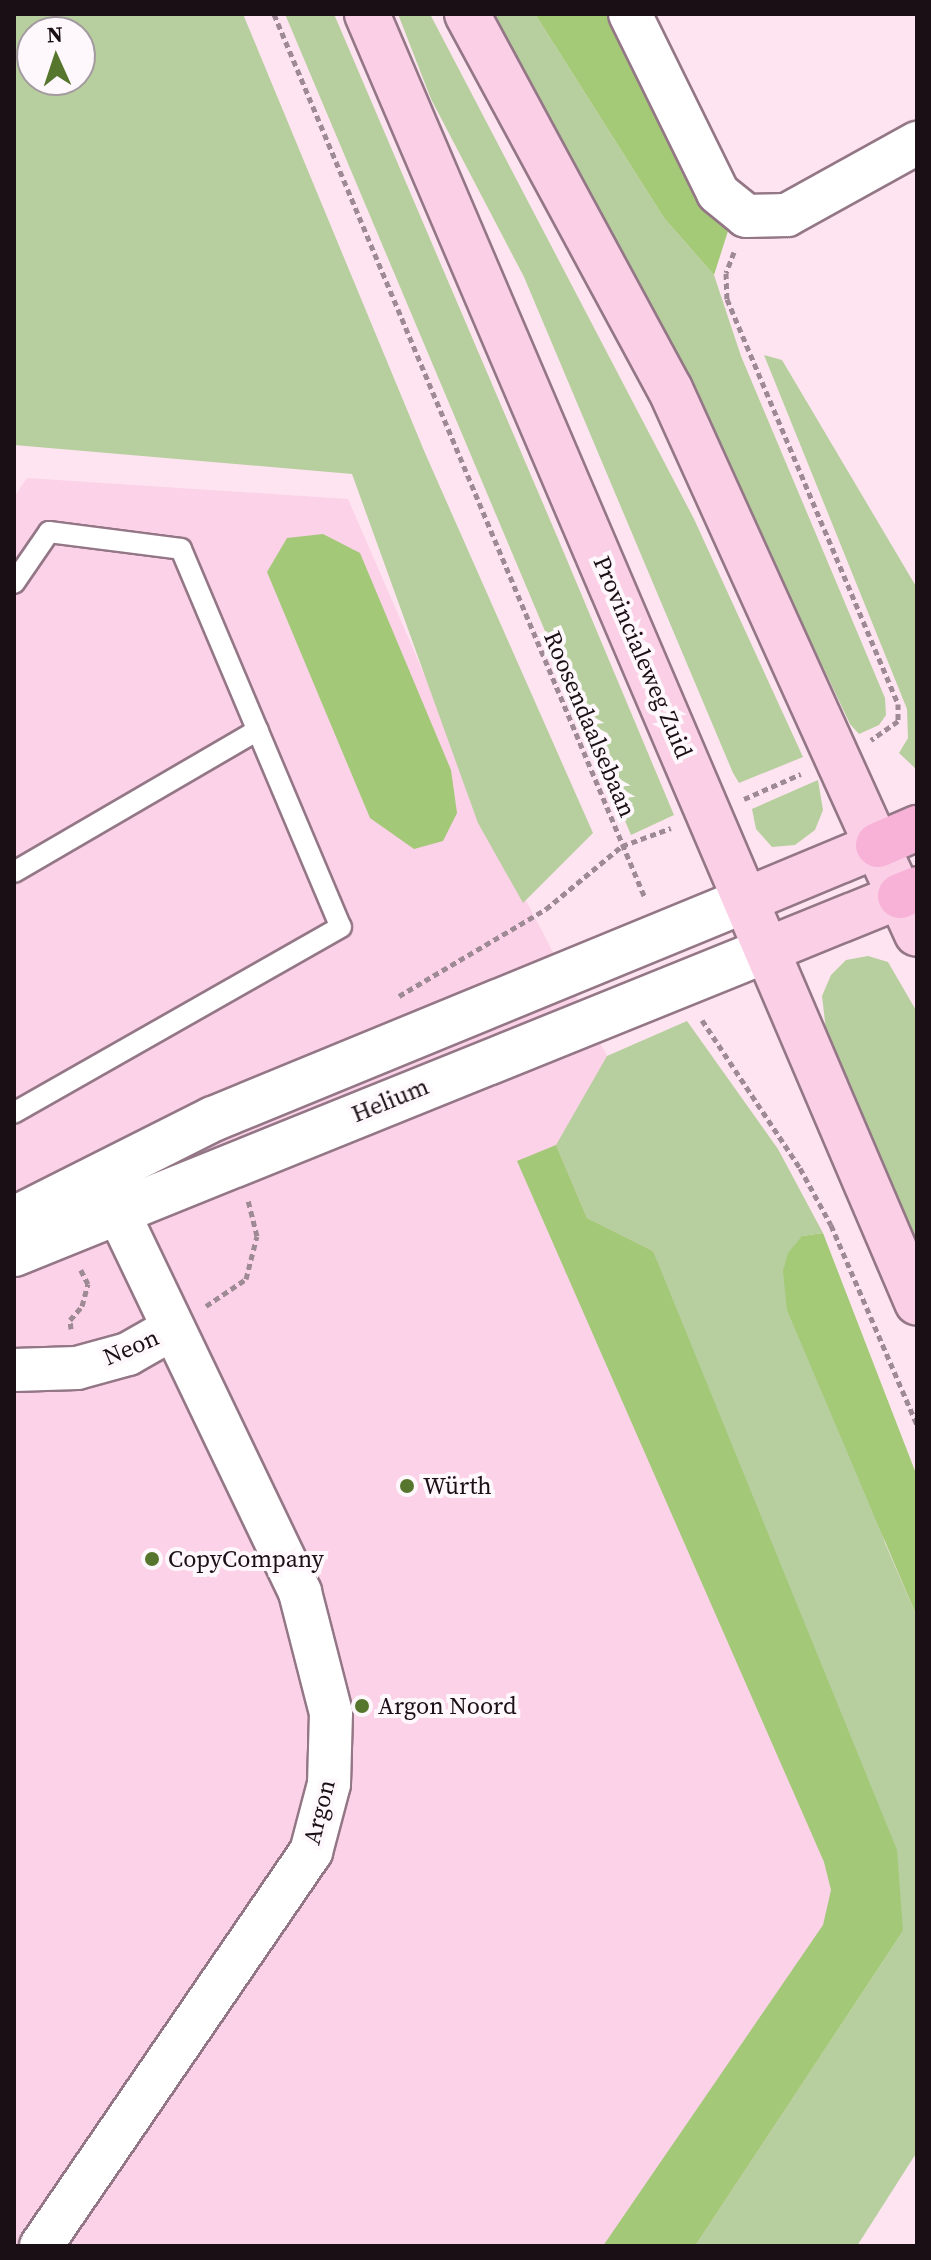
<!DOCTYPE html>
<html>
<head>
<meta charset="utf-8">
<style>
  body { margin:0 }
  #map { position:relative; width:931px; height:2260px; overflow:hidden; background:#fee4f1; font-family:"Source Serif 4",serif }
  div>[style] { position:absolute }
  .built>* { inset:0; background:#fbd2e7 }
  .green>* { inset:0; background:#b7cf9e }
  .forest>* { inset:0; background:#a4ca78 }
  .water>* { inset:0; background:#a3c877 }
  .path>* { height:5px; margin-top:-2.5px; transform-origin:0; background:repeating-linear-gradient(90deg,#9e8a94 0 6px,transparent 0 10px) }
  .roads { filter:drop-shadow(2px 0 #947786) drop-shadow(-2px 0 #947786) drop-shadow(0 2px #947786) drop-shadow(0 -2px #947786) }
  .service>* { height:20px; margin:-10px; padding:0 10px; transform-origin:10px; border-radius:10px; background:#fff }
  .minor>* { height:42px; margin:-21px; padding:0 21px; transform-origin:21px; border-radius:21px; background:#fff }
  .tertiary>* { height:44px; margin:-22px; padding:0 22px; transform-origin:22px; border-radius:22px; background:#fff }
  .primary>* { height:44px; margin:-22px; padding:0 22px; transform-origin:22px; border-radius:22px; background:#fbd0e7 }
  .motorway>* { height:44px; margin:-22px; padding:0 22px; transform-origin:22px; border-radius:22px; background:#f8b1d7 }
  .dots>* { width:22px; height:22px; translate:-50% -50%; box-sizing:border-box; border:4px solid #fef7fb; border-radius:50% }
  span { translate:-50% -50%; white-space:nowrap; text-align:center; line-height:1.15; -webkit-text-stroke:8px #fef7fb; paint-order:stroke }
  .street-label { font-size:24px; color:#1a0f15 }
  .poi-label { font-size:24px; color:#1a0f15 }
  .left { translate:0 -50%; text-align:left }
  .frame { position:absolute; inset:0; border:16px solid #1a0f15; pointer-events:none }
  .north { position:absolute; left:16px; top:16px; width:80px; height:80px; box-sizing:border-box; background:#fef7fb; border:2px solid #a39a9f; border-radius:50%; rotate:357deg; font-size:22px; font-weight:700; line-height:32px; text-align:center; color:#1a0f15 }
  .north::after { content:''; display:block; margin:auto; width:28px; height:36px; background:#57762d; clip-path:polygon(50% 0,100% 100%,50% 72%,0 100%) }
</style>
</head>
<body>
<div id="map">
  <div class="built">
    <div style="clip-path:polygon(27px 478px,348px 499px,504px 858px,844px 1511px,862px 1854px,780px 2246px,14px 2246px,14px 497px)"></div>
  </div>
  <div class="green">
    <div style="clip-path:polygon(evenodd,14px 14px,243px 14px,425px 453px,593px 833px,523px 903px,478px 823px,352px 474px,14px 445px,14px 14px,32px 32px,80px 32px,80px 80px,32px 80px,32px 32px)"></div>
    <div style="clip-path:polygon(285px 14px,334px 14px,559px 541px,674px 815px,631px 835px)"></div>
    <div style="clip-path:polygon(398px 14px,430px 14px,694px 519px,803px 757px,739px 783px,733px 773px,524px 277px,431px 99px)"></div>
    <div style="clip-path:polygon(481px 14px,535px 14px,664px 218px,714px 275px,741px 356px,885px 698px,886px 715px,879px 725px,859px 734px,850px 724px,684px 374px)"></div>
    <div style="clip-path:polygon(764px 355px,782px 360px,917px 588px,917px 770px,899px 753px,908px 738px,907px 709px)"></div>
    <div style="clip-path:polygon(818px 780px,823px 810px,815px 830px,795px 845px,772px 847px,756px 829px,752px 809px)"></div>
    <div style="clip-path:polygon(868px 956px,888px 962px,917px 1012px,917px 1244px,826px 1030px,822px 996px,831px 975px,846px 960px)"></div>
    <div style="clip-path:polygon(687px 1021px,778px 1149px,823px 1233px,802px 1236px,885px 1543px,917px 1617px,917px 2152px,857px 2246px,695px 2246px,903px 1931px,653px 1251px,587px 1218px,556px 1145px,607px 1056px)"></div>
  </div>
  <div class="forest">
    <div style="clip-path:polygon(535px 14px,620px 14px,729px 228px,714px 275px,664px 218px)"></div>
    <div style="clip-path:polygon(823px 1233px,917px 1476px,917px 1617px,787px 1310px,783px 1271px,788px 1253px,802px 1236px)"></div>
  </div>
  <div class="water">
    <div style="clip-path:polygon(323px 534px,360px 553px,451px 770px,457px 813px,443px 841px,414px 849px,370px 818px,267px 572px,287px 538px)"></div>
    <div style="clip-path:polygon(556px 1145px,587px 1218px,653px 1251px,897px 1850px,903px 1931px,695px 2246px,603px 2246px,823px 1925px,831px 1890px,824px 1862px,517px 1161px)"></div>
  </div>
  <div class="path">
    <div style="left:274px;top:14px;width:959px;rotate:67.23deg"></div>
    <div style="left:734px;top:252px;width:22px;rotate:111deg"></div>
    <div style="left:726px;top:273px;width:26px;rotate:88deg"></div>
    <div style="left:727px;top:299px;width:440px;rotate:67.1deg"></div>
    <div style="left:898px;top:704px;width:17px;rotate:90deg"></div>
    <div style="left:898px;top:721px;width:33px;rotate:145deg"></div>
    <div style="left:744px;top:799px;width:62px;rotate:-23.7deg"></div>
    <div style="left:399px;top:996px;width:171px;rotate:-30.6deg"></div>
    <div style="left:546px;top:909px;width:99px;rotate:-39.7deg"></div>
    <div style="left:622px;top:846px;width:52px;rotate:-20.2deg"></div>
    <div style="left:702px;top:1020px;width:178px;rotate:56.5deg"></div>
    <div style="left:800px;top:1168px;width:65px;rotate:61.5deg"></div>
    <div style="left:831px;top:1225px;width:218px;rotate:66.7deg"></div>
    <div style="left:206px;top:1306px;width:48px;rotate:-34deg"></div>
    <div style="left:246px;top:1279px;width:44px;rotate:-75.7deg"></div>
    <div style="left:257px;top:1236px;width:37px;rotate:-104deg"></div>
    <div style="left:71px;top:1329px;width:9px;rotate:-96deg"></div>
    <div style="left:70px;top:1320px;width:18px;rotate:-49deg"></div>
    <div style="left:82px;top:1306px;width:23px;rotate:-75deg"></div>
    <div style="left:88px;top:1284px;width:16px;rotate:-117deg"></div>
  </div>
  <div class="roads">
    <div class="service">
      <div style="left:14px;top:583px;width:62px;rotate:-55.5deg"></div>
      <div style="left:49px;top:532px;width:133px;rotate:7.3deg"></div>
      <div style="left:181px;top:549px;width:410px;rotate:67.1deg"></div>
      <div style="left:341px;top:927px;width:376px;rotate:150.4deg"></div>
      <div style="left:14px;top:872px;width:282px;rotate:-30.2deg"></div>
    </div>
    <div class="minor">
      <div style="left:630px;top:14px;width:199px;rotate:63.8deg"></div>
      <div style="left:718px;top:193px;width:36px;rotate:39deg"></div>
      <div style="left:746px;top:216px;width:41px;rotate:-1.4deg"></div>
      <div style="left:787px;top:215px;width:149px;rotate:-29deg"></div>
      <div style="left:14px;top:1370px;width:63px;rotate:-1.8deg"></div>
      <div style="left:77px;top:1368px;width:53px;rotate:-15.4deg"></div>
      <div style="left:128px;top:1354px;width:51px;rotate:-29.6deg"></div>
      <div style="left:41px;top:2246px;width:478px;rotate:-55.6deg"></div>
      <div style="left:311px;top:1852px;width:70px;rotate:-75.2deg"></div>
      <div style="left:329px;top:1784px;width:71px;rotate:-88.4deg"></div>
      <div style="left:331px;top:1713px;width:125px;rotate:-104.4deg"></div>
      <div style="left:300px;top:1592px;width:454px;rotate:-115.6deg"></div>
    </div>
    <div class="tertiary">
      <div style="left:14px;top:1219px;width:223px;rotate:-26.7deg"></div>
      <div style="left:213px;top:1119px;width:576px;rotate:-22.34deg"></div>
      <div style="left:14px;top:1254px;width:812px;rotate:-21.98deg"></div>
    </div>
    <div class="primary">
      <div style="left:367px;top:14px;width:1401px;rotate:66.88deg"></div>
      <div style="left:467px;top:14px;width:426px;rotate:61.6deg"></div>
      <div style="left:670px;top:389px;width:598px;rotate:65.62deg"></div>
      <div style="left:746px;top:900px;width:143px;rotate:-22.6deg"></div>
      <div style="left:767px;top:950px;width:144px;rotate:-22.1deg"></div>
    </div>
    <div class="motorway">
      <div style="left:878px;top:845px;width:43px;rotate:-23.6deg"></div>
      <div style="left:900px;top:896px;width:18px;rotate:-22deg"></div>
    </div>
  </div>
  <div class="dots">
    <div style="left:407px;top:1486px;background:#57762d"></div>
    <div style="left:152px;top:1559px;background:#57762d"></div>
    <div style="left:362px;top:1706px;background:#57762d"></div>
  </div>
  <div class="street-label">
    <span style="left:643px;top:657px;rotate:67deg">Provincialeweg Zuid</span>
    <span style="left:590px;top:724px;rotate:67deg">Roosendaalsebaan</span>
    <span style="left:390px;top:1100px;rotate:-22deg">Helium</span>
    <span style="left:131px;top:1347px;rotate:-23deg">Neon</span>
    <span style="left:319px;top:1812px;rotate:-76deg">Argon</span>
  </div>
  <div class="poi-label">
    <span class="left" style="left:423px;top:1486px">Würth</span>
    <span class="left" style="left:168px;top:1559px">CopyCompany</span>
    <span class="left" style="left:378px;top:1706px">Argon Noord</span>
  </div>
  <div class="frame"></div>
  <div class="north">N</div>
</div>
</body>
</html>
